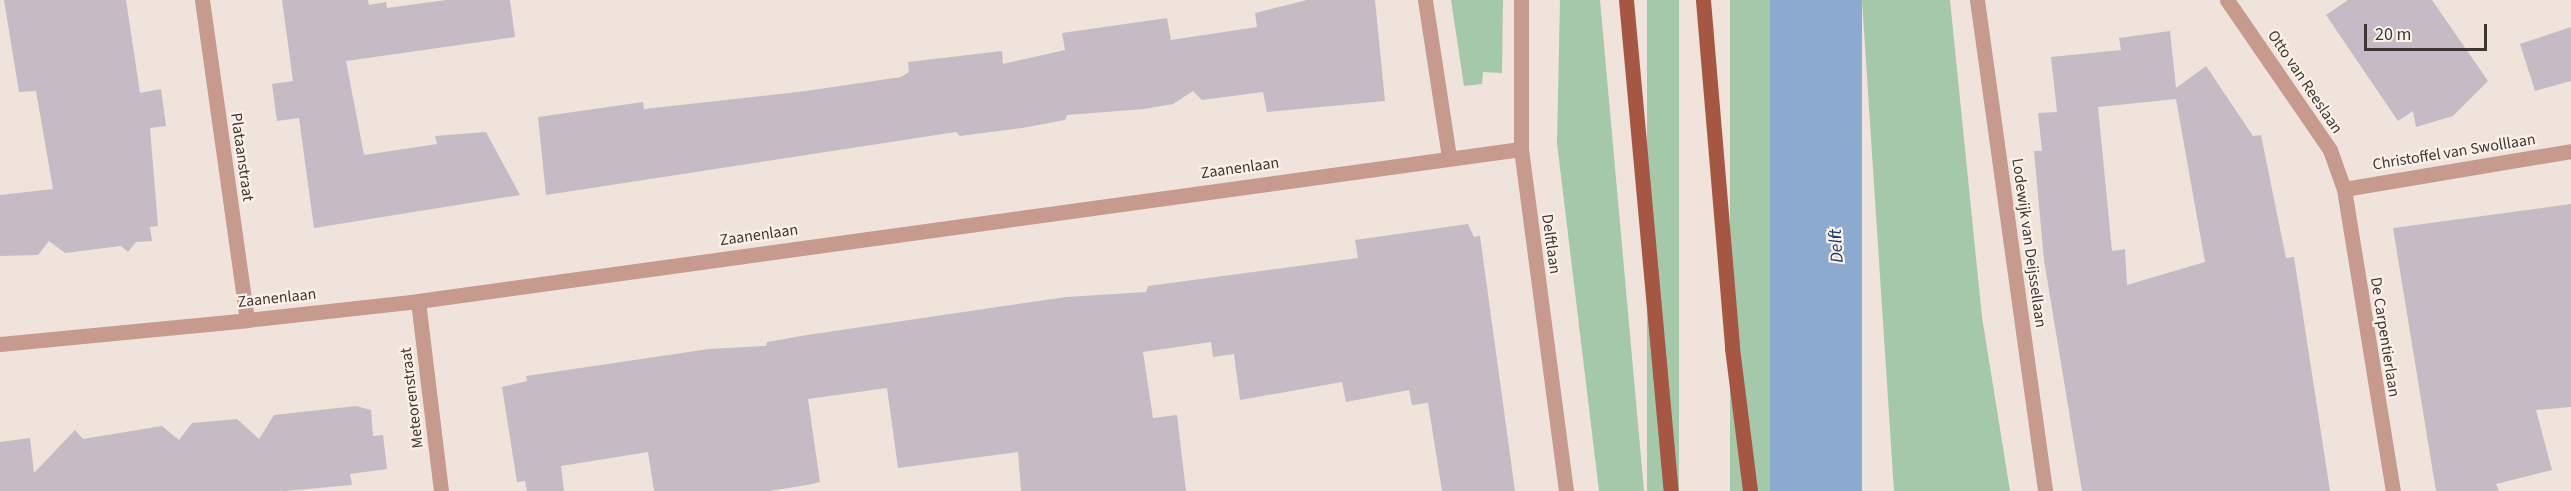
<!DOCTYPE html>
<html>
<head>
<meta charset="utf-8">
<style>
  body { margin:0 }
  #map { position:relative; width:2571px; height:491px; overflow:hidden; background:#f0e3db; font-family:"Source Sans 3",sans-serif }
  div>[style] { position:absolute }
  .green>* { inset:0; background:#a5c8ab; transform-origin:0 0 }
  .water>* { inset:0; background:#8ca9d0; transform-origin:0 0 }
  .building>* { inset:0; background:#c5bbc4 }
  .minor>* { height:15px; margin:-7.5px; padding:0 7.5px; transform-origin:7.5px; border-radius:7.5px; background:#c79a8e }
  .tertiary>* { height:15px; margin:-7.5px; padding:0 7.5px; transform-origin:7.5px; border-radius:7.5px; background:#c79a8e }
  .primary>* { height:15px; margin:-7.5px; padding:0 7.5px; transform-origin:7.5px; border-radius:7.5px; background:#a55744 }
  span { translate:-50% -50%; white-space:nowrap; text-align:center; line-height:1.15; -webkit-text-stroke:4.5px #fdf0e8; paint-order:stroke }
  .street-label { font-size:16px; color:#3d3734 }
  .water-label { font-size:18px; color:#1a4072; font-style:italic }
  .scale { position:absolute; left:2364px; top:24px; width:123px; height:27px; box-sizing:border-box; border:3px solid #3d3734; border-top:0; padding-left:8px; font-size:18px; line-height:21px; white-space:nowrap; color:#3d3734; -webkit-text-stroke:4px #fdf0e8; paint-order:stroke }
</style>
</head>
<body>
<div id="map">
  <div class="green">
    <div style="clip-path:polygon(1451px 0,1503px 0,1502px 73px,1483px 72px,1482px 84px,1464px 86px)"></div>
    <div style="clip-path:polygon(1560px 0,1600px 0,1644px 491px,1599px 491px,1557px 143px)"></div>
    <div style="left:1647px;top:0;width:32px;height:493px"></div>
    <div style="left:1730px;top:0;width:40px;height:493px"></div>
    <div style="clip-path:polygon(1862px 0,1950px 0,1982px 317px,2010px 491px,1894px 491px)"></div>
  </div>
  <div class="water">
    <div style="left:1770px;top:0;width:92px;height:493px"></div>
  </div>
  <div class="building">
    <div style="clip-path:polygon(4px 0,126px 0,140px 93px,161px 89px,166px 126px,150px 128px,158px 226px,150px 227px,152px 241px,136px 242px,128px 252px,121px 246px,65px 253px,49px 241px,38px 255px,0 256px,0 195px,53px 189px,36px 91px,19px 92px)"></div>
    <div style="clip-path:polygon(282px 0,368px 0,369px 5px,386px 2px,387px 8px,446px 0,510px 0,515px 37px,346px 61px,364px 155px,437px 144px,435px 136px,486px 132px,520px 195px,314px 228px,299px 118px,277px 121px,272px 84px,293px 81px)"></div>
    <div style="clip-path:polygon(1307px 0,1375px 0,1385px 101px,1267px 112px,1263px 92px,1202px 100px,1193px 91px,1173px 104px,1144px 109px,1067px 115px,1065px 120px,1022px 128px,960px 136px,956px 132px,546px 195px,538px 117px,643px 102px,644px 109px,806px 91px,901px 77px,909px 72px,908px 62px,1002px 51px,1003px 64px,1065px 50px,1062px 33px,1167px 18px,1171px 40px,1257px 27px,1255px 13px)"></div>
    <div style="clip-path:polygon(2348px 0,2432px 0,2488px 81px,2453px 116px,2416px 127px,2413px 111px,2398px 121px,2326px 15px)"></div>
    <div style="clip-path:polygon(2571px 27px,2571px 81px,2535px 91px,2520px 44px)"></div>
    <div style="clip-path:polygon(evenodd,2170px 31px,2176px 88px,2206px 66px,2253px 136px,2261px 135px,2286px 258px,2294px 257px,2330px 491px,2082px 491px,2044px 260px,2034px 151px,2042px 151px,2038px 113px,2057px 112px,2051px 57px,2121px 50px,2119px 38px,2170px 31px,2176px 99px,2205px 262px,2127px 285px,2125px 249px,2112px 251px,2098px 107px,2176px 99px)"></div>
    <div style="clip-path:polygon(2571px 204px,2571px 407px,2536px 410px,2552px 470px,2496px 484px,2499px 491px,2436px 491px,2393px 228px)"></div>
    <div style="clip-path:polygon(1468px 224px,1474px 237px,1480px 236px,1515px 491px,1442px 491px,1428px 403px,1412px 405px,1409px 390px,1346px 402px,1342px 382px,1240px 400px,1234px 354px,1213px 357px,1211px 342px,1143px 352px,1153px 418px,1177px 415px,1186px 491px,1021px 491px,1018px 452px,898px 468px,887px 388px,808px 399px,820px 482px,807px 485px,769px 491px,654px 491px,648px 452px,561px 466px,564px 491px,527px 491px,525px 481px,517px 482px,502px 387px,527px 381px,526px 376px,709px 349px,766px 346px,767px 342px,807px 335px,1066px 297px,1146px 292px,1148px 286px,1358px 258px,1355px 240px)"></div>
    <div style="clip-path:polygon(356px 406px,371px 410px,373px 436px,383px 435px,387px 469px,350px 474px,352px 485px,285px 491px,0 491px,0 442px,30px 438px,34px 473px,75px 430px,83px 439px,162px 426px,179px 440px,192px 423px,237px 419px,259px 439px,274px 415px)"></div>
  </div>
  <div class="minor">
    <div style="left:1425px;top:0;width:159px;rotate:81.3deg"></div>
    <div style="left:1521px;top:0;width:149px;rotate:90deg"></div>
    <div style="left:1521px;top:149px;width:345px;rotate:82.5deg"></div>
    <div style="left:1977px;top:0;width:496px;rotate:82.1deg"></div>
    <div style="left:2227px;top:0;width:182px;rotate:55.5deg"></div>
    <div style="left:2330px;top:150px;width:41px;rotate:70.3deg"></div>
    <div style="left:2344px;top:189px;width:306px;rotate:80.8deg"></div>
    <div style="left:2344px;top:189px;width:230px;rotate:-9.5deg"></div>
    <div style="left:418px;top:301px;width:1113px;rotate:-7.85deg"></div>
    <div style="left:0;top:344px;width:248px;rotate:-5.5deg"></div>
  </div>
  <div class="tertiary">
    <div style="left:202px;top:0;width:323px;rotate:82deg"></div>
    <div style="left:247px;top:320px;width:172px;rotate:-6.3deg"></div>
    <div style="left:418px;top:301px;width:191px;rotate:83.1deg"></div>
  </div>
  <div class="primary">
    <div style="left:1626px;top:0;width:493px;rotate:84.8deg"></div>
    <div style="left:1703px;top:0;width:349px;rotate:85.2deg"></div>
    <div style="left:1732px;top:348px;width:144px;rotate:82.8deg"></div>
  </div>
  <div class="street-label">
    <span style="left:2305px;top:82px;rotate:56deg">Otto van Reeslaan</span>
    <span style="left:2454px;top:152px;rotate:-9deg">Christoffel van Swolllaan</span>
    <span style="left:242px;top:157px;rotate:82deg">Plataanstraat</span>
    <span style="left:1240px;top:168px;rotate:-8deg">Zaanenlaan</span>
    <span style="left:759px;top:235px;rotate:-8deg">Zaanenlaan</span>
    <span style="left:2029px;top:243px;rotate:82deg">Lodewijk van Deijssellaan</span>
    <span style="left:1551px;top:244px;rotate:82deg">Delftlaan</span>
    <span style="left:277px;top:298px;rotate:-6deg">Zaanenlaan</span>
    <span style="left:2385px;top:337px;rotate:81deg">De Carpentierlaan</span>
    <span style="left:412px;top:398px;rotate:-97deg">Meteorenstraat</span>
  </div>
  <div class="water-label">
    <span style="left:1837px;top:246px;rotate:-94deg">Delft</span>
  </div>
  <div class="scale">20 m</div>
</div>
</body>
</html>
